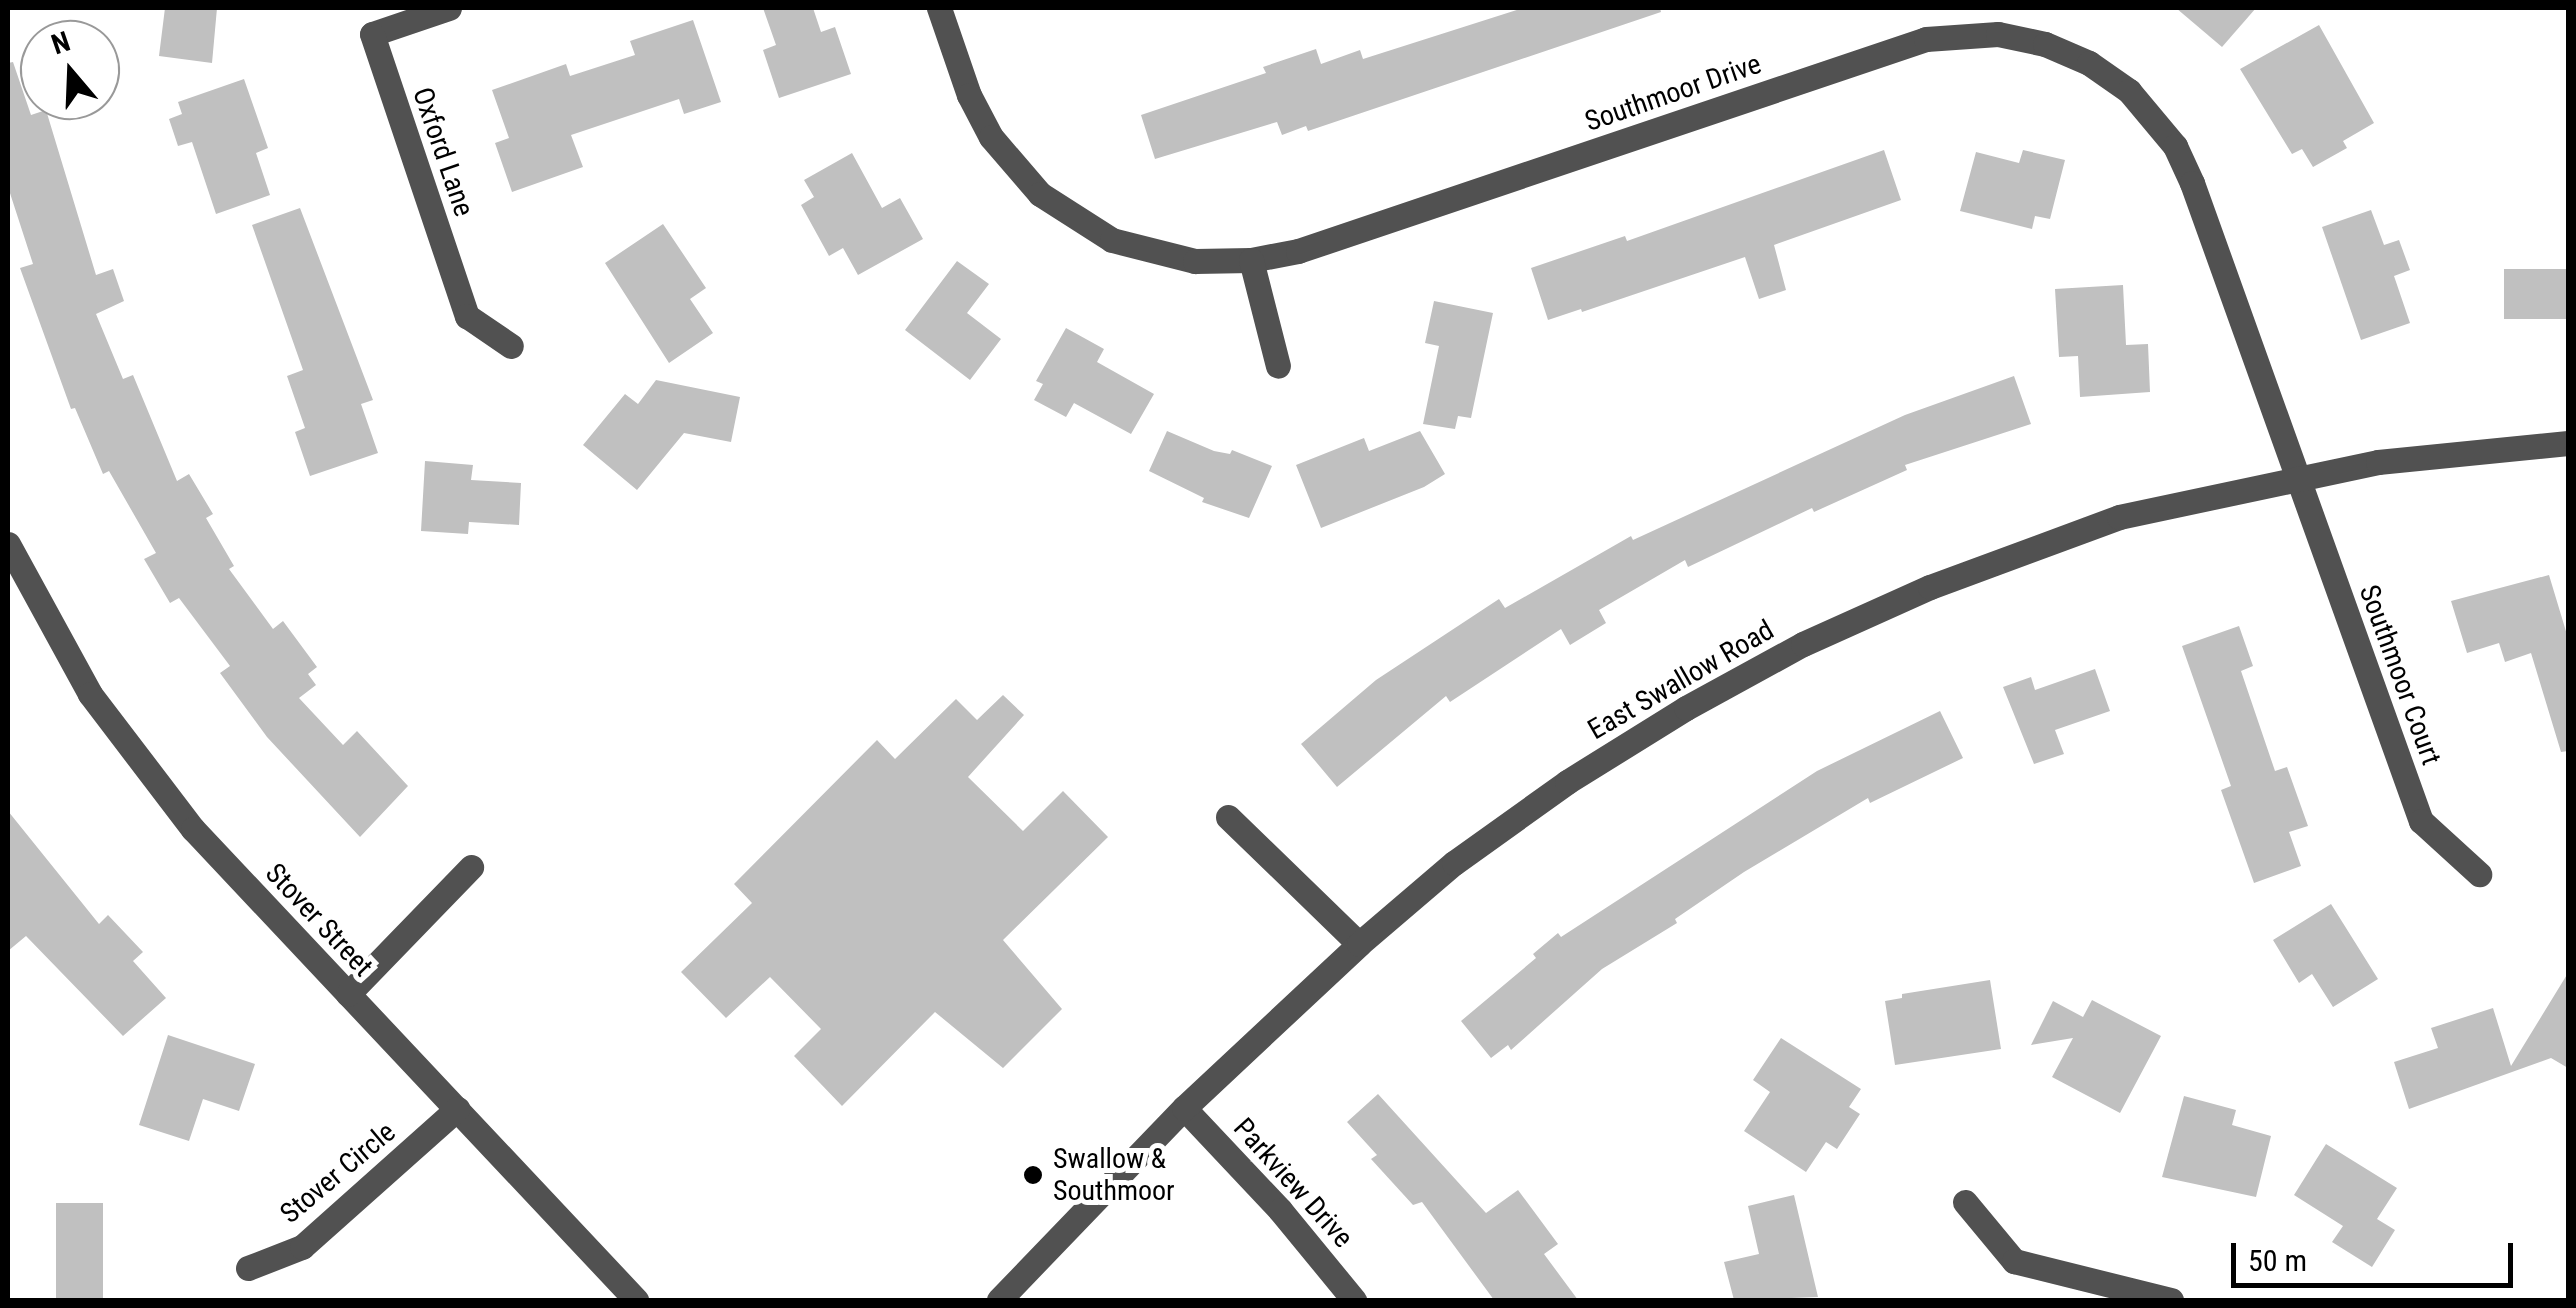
<!DOCTYPE html>
<html>
<head>
<meta charset="utf-8">
<style>
  body { margin:0 }
  #map { position:relative; width:2576px; height:1308px; overflow:hidden; background:#fff; font-family:"Roboto Condensed",sans-serif }
  div>[style] { position:absolute }
  .building>* { inset:0; background:#c0c0c0; transform-origin:0 0 }
  .minor>* { height:25px; margin:-12.5px; padding:0 12.5px; transform-origin:12.5px; border-radius:12.5px; background:#515151 }
  .dots>* { width:28px; height:28px; translate:-50% -50%; box-sizing:border-box; border:5px solid #fff; border-radius:50% }
  span { translate:-50% -50%; white-space:nowrap; text-align:center; line-height:1.15; -webkit-text-stroke:10px #fff; paint-order:stroke }
  .street-label { font-size:28px; color:#000 }
  .poi-label { font-size:28px; color:#000 }
  .left { translate:0 -50%; text-align:left }
  .frame { position:absolute; inset:0; border:10px solid #000; pointer-events:none }
  .north { position:absolute; left:20px; top:20px; width:100px; height:100px; box-sizing:border-box; background:#fff; border:2px solid #999; border-radius:50%; rotate:341deg; font-size:28px; font-weight:700; line-height:40px; text-align:center; color:#000 }
  .north::after { content:''; display:block; margin:auto; width:35px; height:45px; background:#000; clip-path:polygon(50% 0,100% 100%,50% 72%,0 100%) }
  .scale { position:absolute; left:2231px; top:1243px; width:282px; height:45px; box-sizing:border-box; border:5px solid #000; border-top:0; padding-left:12px; font-size:30px; line-height:35px; white-space:nowrap; color:#000; -webkit-text-stroke:8px #fff; paint-order:stroke }
</style>
</head>
<body>
<div id="map">
  <div class="building">
    <div style="clip-path:polygon(165px 8px,217px 8px,212px 63px,159px 56px)"></div>
    <div style="clip-path:polygon(763px 8px,813px 8px,821px 32px,835px 27px,851px 74px,779px 98px,763px 50px,776px 45px)"></div>
    <div style="clip-path:polygon(1523px 8px,1660px 8px,1661px 12px,1308px 131px,1306px 126px,1282px 135px,1277px 122px,1155px 159px,1141px 115px,1266px 73px,1263px 67px,1316px 49px,1321px 64px,1360px 50px,1363px 59px)"></div>
    <div style="clip-path:polygon(2176px 8px,2256px 8px,2222px 47px)"></div>
    <div style="clip-path:polygon(693px 20px,721px 102px,684px 114px,679px 99px,571px 135px,583px 167px,512px 192px,495px 143px,509px 138px,492px 90px,566px 64px,570px 76px,635px 55px,630px 41px)"></div>
    <div style="clip-path:polygon(2319px 25px,2374px 123px,2343px 141px,2347px 148px,2313px 167px,2302px 149px,2292px 154px,2240px 69px)"></div>
    <div style="clip-path:polygon(13px 62px,31px 115px,46px 110px,96px 275px,113px 269px,124px 301px,96px 314px,123px 379px,133px 375px,177px 481px,189px 474px,213px 514px,206px 518px,234px 566px,229px 569px,273px 629px,283px 621px,317px 667px,308px 674px,316px 685px,299px 698px,343px 745px,357px 731px,408px 786px,360px 837px,267px 737px,220px 673px,230px 666px,179px 598px,170px 603px,144px 559px,156px 553px,109px 471px,103px 474px,75px 408px,71px 409px,20px 268px,33px 264px,8px 187px,8px 63px)"></div>
    <div style="clip-path:polygon(244px 79px,268px 148px,256px 153px,270px 195px,216px 214px,192px 142px,178px 146px,169px 119px,182px 114px,178px 102px)"></div>
    <div style="clip-path:polygon(1884px 150px,1901px 200px,1774px 245px,1786px 290px,1759px 299px,1745px 257px,1582px 312px,1581px 309px,1548px 320px,1531px 268px,1625px 236px,1627px 241px)"></div>
    <div style="clip-path:polygon(2023px 150px,2065px 160px,2050px 219px,2035px 216px,2032px 229px,1960px 211px,1976px 152px,2019px 163px)"></div>
    <div style="clip-path:polygon(852px 153px,882px 208px,900px 198px,923px 239px,858px 275px,843px 248px,829px 256px,801px 205px,814px 197px,804px 180px)"></div>
    <div style="clip-path:polygon(300px 208px,373px 400px,361px 404px,378px 453px,310px 476px,295px 432px,305px 428px,287px 376px,303px 370px,252px 225px)"></div>
    <div style="clip-path:polygon(2371px 210px,2384px 245px,2399px 240px,2410px 270px,2394px 276px,2410px 323px,2361px 340px,2322px 227px)"></div>
    <div style="clip-path:polygon(663px 224px,706px 288px,690px 299px,713px 333px,669px 363px,605px 263px)"></div>
    <div style="clip-path:polygon(957px 261px,989px 284px,967px 313px,1001px 339px,970px 380px,905px 330px)"></div>
    <div style="left:2568px;top:269px;width:50px;height:64px;rotate:90deg"></div>
    <div style="clip-path:polygon(2123px 285px,2126px 345px,2148px 344px,2150px 392px,2080px 397px,2078px 356px,2059px 357px,2055px 289px)"></div>
    <div style="clip-path:polygon(1434px 301px,1493px 313px,1471px 418px,1458px 416px,1455px 429px,1423px 424px,1439px 346px,1425px 343px)"></div>
    <div style="clip-path:polygon(1066px 328px,1104px 349px,1097px 362px,1154px 394px,1131px 434px,1074px 403px,1066px 417px,1034px 400px,1043px 384px,1036px 381px)"></div>
    <div style="clip-path:polygon(2014px 376px,2031px 424px,1905px 465px,1907px 470px,1814px 512px,1812px 508px,1688px 567px,1685px 560px,1599px 610px,1606px 623px,1570px 645px,1561px 629px,1450px 702px,1446px 696px,1337px 787px,1301px 744px,1376px 680px,1499px 599px,1505px 608px,1631px 536px,1633px 540px,1905px 415px)"></div>
    <div style="clip-path:polygon(656px 380px,740px 397px,731px 442px,684px 433px,637px 490px,583px 445px,625px 394px,638px 404px)"></div>
    <div style="clip-path:polygon(1167px 431px,1214px 451px,1230px 454px,1232px 450px,1272px 466px,1249px 518px,1202px 502px,1204px 498px,1149px 471px)"></div>
    <div style="clip-path:polygon(1420px 431px,1445px 474px,1424px 487px,1321px 528px,1296px 465px,1364px 438px,1369px 451px)"></div>
    <div style="clip-path:polygon(425px 461px,473px 465px,471px 480px,521px 483px,519px 525px,469px 522px,468px 534px,421px 531px)"></div>
    <div style="clip-path:polygon(2549px 575px,2568px 638px,2568px 751px,2561px 752px,2531px 653px,2505px 662px,2499px 643px,2467px 653px,2451px 601px)"></div>
    <div style="clip-path:polygon(2239px 626px,2253px 666px,2241px 671px,2275px 771px,2287px 767px,2308px 826px,2289px 832px,2301px 866px,2254px 883px,2221px 790px,2231px 786px,2182px 646px)"></div>
    <div style="clip-path:polygon(2095px 669px,2110px 711px,2055px 730px,2064px 754px,2034px 764px,2003px 687px,2031px 677px,2035px 690px)"></div>
    <div style="clip-path:polygon(1003px 695px,1024px 715px,968px 777px,1023px 831px,1063px 791px,1108px 837px,1003px 940px,1062px 1009px,1003px 1068px,935px 1012px,842px 1106px,794px 1056px,821px 1029px,770px 977px,726px 1018px,681px 972px,752px 903px,734px 884px,877px 740px,895px 759px,956px 699px,977px 720px)"></div>
    <div style="clip-path:polygon(1940px 711px,1963px 758px,1870px 803px,1868px 798px,1744px 872px,1675px 919px,1677px 923px,1602px 969px,1511px 1050px,1508px 1045px,1491px 1058px,1461px 1021px,1536px 958px,1533px 954px,1558px 933px,1561px 937px,1817px 771px)"></div>
    <div style="clip-path:polygon(8px 811px,99px 924px,108px 915px,143px 952px,133px 961px,166px 998px,123px 1036px,26px 936px,8px 951px)"></div>
    <div style="clip-path:polygon(2331px 904px,2378px 979px,2333px 1007px,2312px 974px,2299px 983px,2273px 940px)"></div>
    <div style="clip-path:polygon(2568px 973px,2568px 1068px,2551px 1058px,2409px 1109px,2394px 1062px,2438px 1048px,2431px 1028px,2493px 1008px,2511px 1066px)"></div>
    <div style="clip-path:polygon(1990px 980px,2001px 1049px,1895px 1065px,1885px 1001px,1902px 998px,1902px 994px)"></div>
    <div style="clip-path:polygon(2092px 1000px,2161px 1036px,2120px 1113px,2052px 1077px,2073px 1038px,2031px 1045px,2053px 1001px,2083px 1017px)"></div>
    <div style="clip-path:polygon(168px 1035px,255px 1064px,239px 1111px,203px 1099px,189px 1141px,139px 1125px)"></div>
    <div style="clip-path:polygon(1781px 1038px,1861px 1089px,1849px 1107px,1860px 1114px,1837px 1149px,1826px 1142px,1806px 1172px,1744px 1131px,1770px 1092px,1753px 1080px)"></div>
    <div style="clip-path:polygon(1378px 1094px,1486px 1213px,1518px 1190px,1558px 1244px,1544px 1254px,1578px 1300px,1494px 1300px,1422px 1202px,1413px 1205px,1371px 1159px,1377px 1155px,1347px 1122px)"></div>
    <div style="clip-path:polygon(2184px 1096px,2236px 1110px,2232px 1125px,2271px 1136px,2256px 1197px,2162px 1177px)"></div>
    <div style="clip-path:polygon(2326px 1144px,2397px 1188px,2377px 1219px,2395px 1230px,2372px 1267px,2332px 1242px,2343px 1226px,2294px 1195px)"></div>
    <div style="clip-path:polygon(1794px 1195px,1818px 1297px,1734px 1300px,1724px 1262px,1759px 1254px,1748px 1206px)"></div>
    <div style="left:103px;top:1203px;width:97px;height:47px;rotate:90deg"></div>
  </div>
  <div class="minor">
    <div style="left:449px;top:8px;width:81px;rotate:161.3deg"></div>
    <div style="left:372px;top:34px;width:298px;rotate:71.4deg"></div>
    <div style="left:467px;top:316px;width:53px;rotate:34.3deg"></div>
    <div style="left:939px;top:8px;width:92px;rotate:71deg"></div>
    <div style="left:969px;top:95px;width:47px;rotate:62.4deg"></div>
    <div style="left:991px;top:137px;width:75px;rotate:49.3deg"></div>
    <div style="left:1040px;top:194px;width:85px;rotate:32.6deg"></div>
    <div style="left:1112px;top:240px;width:86px;rotate:14.2deg"></div>
    <div style="left:1195px;top:261px;width:56px;rotate:-1deg"></div>
    <div style="left:1251px;top:260px;width:48px;rotate:-10.8deg"></div>
    <div style="left:1298px;top:251px;width:663px;rotate:-18.65deg"></div>
    <div style="left:1926px;top:39px;width:72px;rotate:-4deg"></div>
    <div style="left:1998px;top:34px;width:48px;rotate:12deg"></div>
    <div style="left:2045px;top:44px;width:48px;rotate:23.4deg"></div>
    <div style="left:2089px;top:63px;width:49px;rotate:35deg"></div>
    <div style="left:2129px;top:91px;width:72px;rotate:50.1deg"></div>
    <div style="left:2175px;top:146px;width:41px;rotate:65.3deg"></div>
    <div style="left:2192px;top:183px;width:678px;rotate:70.26deg"></div>
    <div style="left:2421px;top:821px;width:79px;rotate:42.4deg"></div>
    <div style="left:1251px;top:260px;width:109px;rotate:75.7deg"></div>
    <div style="left:8px;top:544px;width:171px;rotate:61.3deg"></div>
    <div style="left:90px;top:694px;width:170px;rotate:52.7deg"></div>
    <div style="left:193px;top:829px;width:647px;rotate:46.75deg"></div>
    <div style="left:1228px;top:817px;width:182px;rotate:44.1deg"></div>
    <div style="left:348px;top:994px;width:177px;rotate:-45.9deg"></div>
    <div style="left:1184px;top:1108px;width:140px;rotate:46.7deg"></div>
    <div style="left:1280px;top:1210px;width:117px;rotate:50.6deg"></div>
    <div style="left:1965px;top:1202px;width:77px;rotate:50.3deg"></div>
    <div style="left:2014px;top:1261px;width:162px;rotate:14deg"></div>
    <div style="left:248px;top:1268px;width:58px;rotate:-21.3deg"></div>
    <div style="left:302px;top:1247px;width:208px;rotate:-41.7deg"></div>
    <div style="left:999px;top:1300px;width:267px;rotate:-46.1deg"></div>
    <div style="left:1184px;top:1108px;width:240px;rotate:-43.1deg"></div>
    <div style="left:1359px;top:944px;width:125px;rotate:-40.5deg"></div>
    <div style="left:1454px;top:863px;width:139px;rotate:-35.6deg"></div>
    <div style="left:1567px;top:782px;width:140px;rotate:-31.9deg"></div>
    <div style="left:1686px;top:708px;width:133px;rotate:-28.7deg"></div>
    <div style="left:1803px;top:644px;width:139px;rotate:-24.2deg"></div>
    <div style="left:1930px;top:587px;width:202px;rotate:-20.3deg"></div>
    <div style="left:2119px;top:517px;width:265px;rotate:-12deg"></div>
    <div style="left:2378px;top:462px;width:191px;rotate:-5.7deg"></div>
  </div>
  <div class="dots">
    <div style="left:1033px;top:1175px;background:#000"></div>
  </div>
  <div class="street-label">
    <span style="left:1673px;top:93px;rotate:-19deg">Southmoor Drive</span>
    <span style="left:443px;top:152px;rotate:71deg">Oxford Lane</span>
    <span style="left:2400px;top:675px;rotate:70deg">Southmoor Court</span>
    <span style="left:1681px;top:680px;rotate:-30deg">East Swallow Road</span>
    <span style="left:319px;top:920px;rotate:47deg">Stover Street</span>
    <span style="left:338px;top:1173px;rotate:-40deg">Stover Circle</span>
    <span style="left:1293px;top:1183px;rotate:48deg">Parkview Drive</span>
  </div>
  <div class="poi-label">
    <span class="left" style="left:1053px;top:1175px">Swallow &amp;<br>Southmoor</span>
  </div>
  <div class="frame"></div>
  <div class="north">N</div>
  <div class="scale">50 m</div>
</div>
</body>
</html>
